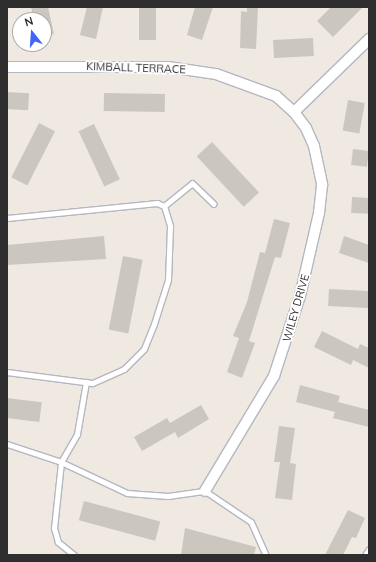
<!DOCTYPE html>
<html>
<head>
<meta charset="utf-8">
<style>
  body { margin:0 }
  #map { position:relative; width:376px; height:562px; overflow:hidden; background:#efe9e1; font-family:Mulish,sans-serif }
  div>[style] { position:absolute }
  .building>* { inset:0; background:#cbc7bf; transform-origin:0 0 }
  .roads { filter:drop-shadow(1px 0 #b4b7c1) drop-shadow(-1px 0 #b4b7c1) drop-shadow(0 1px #b4b7c1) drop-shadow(0 -1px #b4b7c1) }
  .lane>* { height:5px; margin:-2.5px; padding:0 2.5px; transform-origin:2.5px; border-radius:2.5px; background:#fff }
  .street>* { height:10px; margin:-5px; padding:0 5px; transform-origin:5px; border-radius:5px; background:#fff }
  span { translate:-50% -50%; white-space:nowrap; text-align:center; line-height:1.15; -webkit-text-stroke:3.5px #fff; paint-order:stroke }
  .street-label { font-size:11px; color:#2e2e2e }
  .frame { position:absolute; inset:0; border:8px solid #2e2e2e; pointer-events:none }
  .north { position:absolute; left:12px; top:12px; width:40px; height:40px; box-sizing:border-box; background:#fff; border:1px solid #ababab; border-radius:50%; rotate:343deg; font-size:11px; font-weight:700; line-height:16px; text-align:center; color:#2e2e2e }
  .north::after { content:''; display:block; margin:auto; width:14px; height:18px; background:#4264fb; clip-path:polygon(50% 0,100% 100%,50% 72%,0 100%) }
</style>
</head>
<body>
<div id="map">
  <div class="building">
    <div style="clip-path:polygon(31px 7px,48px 7px,54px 34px,44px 36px,44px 20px,34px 20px)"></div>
    <div style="clip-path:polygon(87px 7px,103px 7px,96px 39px,80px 35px)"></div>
    <div style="left:139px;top:7px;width:17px;height:33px"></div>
    <div style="clip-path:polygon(195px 7px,213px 7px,202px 40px,187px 35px)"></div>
    <div style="clip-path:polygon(247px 7px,258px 7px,256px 49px,240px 48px,241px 11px,247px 12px)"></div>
    <div style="clip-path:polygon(331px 7px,363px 7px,333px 37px,317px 21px)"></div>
    <div style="left:313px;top:38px;width:18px;height:40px;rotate:87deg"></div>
    <div style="left:7px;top:92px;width:22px;height:17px;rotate:3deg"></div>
    <div style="left:104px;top:93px;width:61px;height:18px;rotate:1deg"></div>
    <div style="left:348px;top:100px;width:17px;height:31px;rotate:10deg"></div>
    <div style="left:39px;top:123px;width:18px;height:61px;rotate:27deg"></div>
    <div style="left:94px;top:124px;width:61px;height:17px;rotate:65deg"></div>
    <div style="left:212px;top:142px;width:69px;height:21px;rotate:47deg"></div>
    <div style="left:353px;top:149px;width:16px;height:16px;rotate:7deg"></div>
    <div style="left:352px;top:197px;width:17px;height:16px;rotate:3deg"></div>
    <div style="clip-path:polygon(274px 219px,290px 223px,281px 258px,275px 257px,249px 341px,255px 343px,242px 378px,227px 372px,239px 338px,233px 336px,247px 302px,260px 252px,265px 253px)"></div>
    <div style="clip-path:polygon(104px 236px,106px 259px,7px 265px,7px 245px)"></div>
    <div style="clip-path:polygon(344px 236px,369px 245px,369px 263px,339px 253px)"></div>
    <div style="left:123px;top:256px;width:20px;height:75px;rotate:11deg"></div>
    <div style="left:329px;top:289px;width:40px;height:17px;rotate:3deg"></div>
    <div style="clip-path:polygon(322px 331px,358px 349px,360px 344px,369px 348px,369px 368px,353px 360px,351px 365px,314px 347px)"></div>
    <div style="clip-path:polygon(300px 385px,340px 396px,338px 402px,369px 410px,369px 427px,333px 418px,335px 412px,296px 402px)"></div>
    <div style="left:7px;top:398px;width:35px;height:20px;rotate:7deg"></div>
    <div style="clip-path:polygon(201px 405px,209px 419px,178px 438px,175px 432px,142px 451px,134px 437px,167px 418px,170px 423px)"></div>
    <div style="clip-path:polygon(279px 426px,295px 428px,290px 463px,296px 464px,292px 500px,275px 498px,280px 462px,274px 462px)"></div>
    <div style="left:84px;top:501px;width:79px;height:20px;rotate:15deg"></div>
    <div style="clip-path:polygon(348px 510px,365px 518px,356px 538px,352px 537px,343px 555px,325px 555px)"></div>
    <div style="clip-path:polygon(185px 528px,256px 547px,254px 555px,181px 555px)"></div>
  </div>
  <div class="roads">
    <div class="lane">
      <div style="left:164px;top:206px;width:36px;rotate:-39deg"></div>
      <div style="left:192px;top:183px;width:30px;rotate:44deg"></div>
      <div style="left:7px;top:218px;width:151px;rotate:-5.7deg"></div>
      <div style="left:157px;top:203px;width:8px;rotate:23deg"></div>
      <div style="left:164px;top:206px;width:21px;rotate:73deg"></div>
      <div style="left:170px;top:226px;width:54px;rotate:92.1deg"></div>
      <div style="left:168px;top:280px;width:46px;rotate:107.7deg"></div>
      <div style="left:154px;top:324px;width:27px;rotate:112deg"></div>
      <div style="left:144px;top:349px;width:28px;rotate:135deg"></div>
      <div style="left:124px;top:369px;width:35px;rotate:156deg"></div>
      <div style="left:92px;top:383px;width:86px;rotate:-172.6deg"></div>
      <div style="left:7px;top:444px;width:57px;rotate:18.4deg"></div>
      <div style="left:61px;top:462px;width:73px;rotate:25.2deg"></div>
      <div style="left:127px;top:493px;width:41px;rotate:4.2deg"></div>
      <div style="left:168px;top:496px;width:37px;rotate:-8deg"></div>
      <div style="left:205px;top:491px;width:55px;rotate:34deg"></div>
      <div style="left:251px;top:522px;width:36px;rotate:66deg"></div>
      <div style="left:74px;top:555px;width:21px;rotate:-141deg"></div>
      <div style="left:58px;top:542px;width:15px;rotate:-106deg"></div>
      <div style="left:54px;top:528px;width:66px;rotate:-83.9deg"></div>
      <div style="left:61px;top:462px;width:32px;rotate:-60deg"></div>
      <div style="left:77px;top:434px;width:53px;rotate:-80.2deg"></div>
      <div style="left:365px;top:555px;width:7px;rotate:-56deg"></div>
    </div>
    <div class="street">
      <div style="left:7px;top:67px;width:161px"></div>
      <div style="left:168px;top:67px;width:49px;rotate:8.3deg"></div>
      <div style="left:216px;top:74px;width:64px;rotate:20.1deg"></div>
      <div style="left:276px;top:96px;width:24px;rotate:42deg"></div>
      <div style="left:294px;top:112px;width:20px;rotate:53deg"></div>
      <div style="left:306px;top:128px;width:20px;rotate:66deg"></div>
      <div style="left:314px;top:146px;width:40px;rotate:78deg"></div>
      <div style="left:322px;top:185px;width:28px;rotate:96deg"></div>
      <div style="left:319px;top:213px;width:85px;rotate:102.9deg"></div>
      <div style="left:300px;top:296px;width:84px;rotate:108deg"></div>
      <div style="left:274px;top:376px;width:134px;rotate:121deg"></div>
      <div style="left:294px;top:112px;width:105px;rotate:-44.2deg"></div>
    </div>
  </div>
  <div class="street-label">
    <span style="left:136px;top:68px;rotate:2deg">KIMBALL TERRACE</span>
    <span style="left:296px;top:308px;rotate:-74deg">WILEY DRIVE</span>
  </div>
  <div class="frame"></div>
  <div class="north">N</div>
</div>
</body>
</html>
